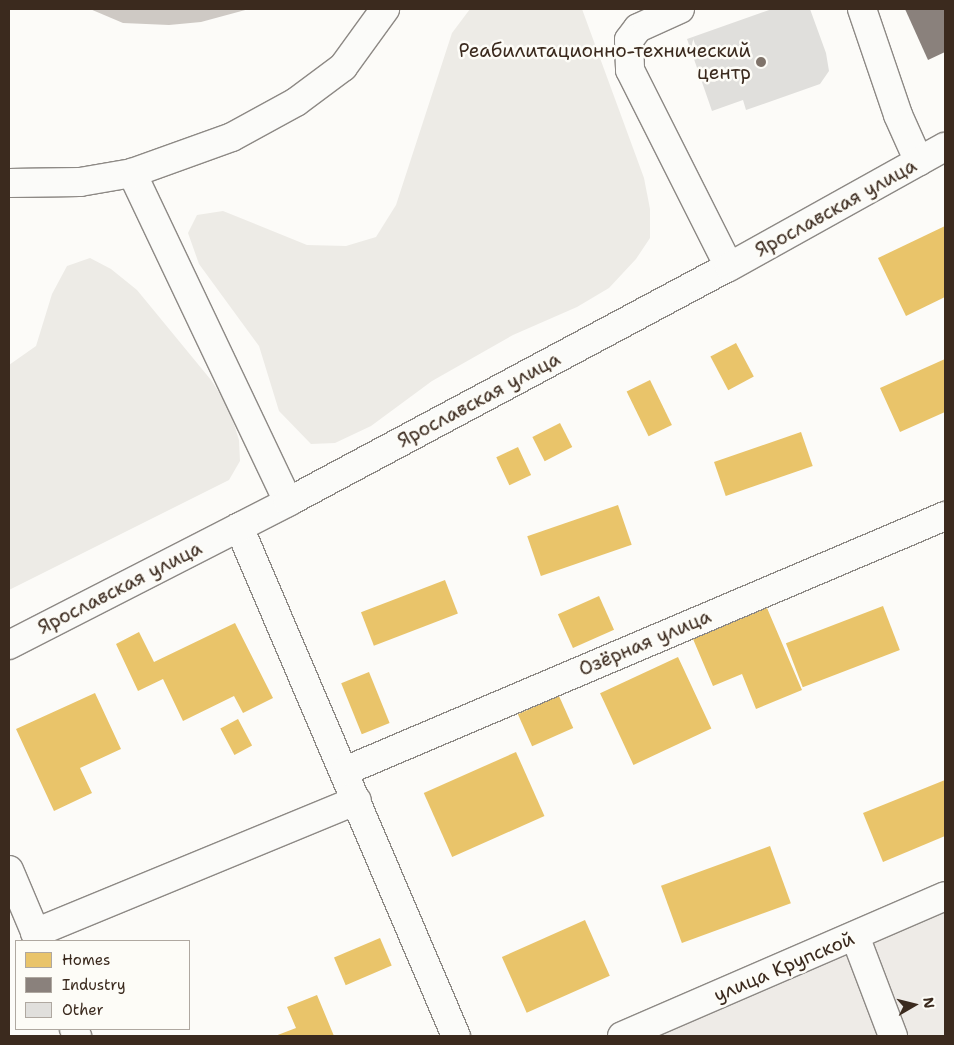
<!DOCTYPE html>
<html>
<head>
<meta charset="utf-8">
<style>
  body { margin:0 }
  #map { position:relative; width:954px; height:1045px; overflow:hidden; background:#fcfbf8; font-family:"Shantell Sans",sans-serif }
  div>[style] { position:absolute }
  .built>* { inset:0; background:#eeebe7 }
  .green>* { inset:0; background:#edebe6 }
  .water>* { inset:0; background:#cec9c4 }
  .homes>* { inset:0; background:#e9c46a; transform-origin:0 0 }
  .industry>* { inset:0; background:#8a817c }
  .building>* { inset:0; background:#e0dfdc }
  .roads { filter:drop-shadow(1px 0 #8d8985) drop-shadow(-1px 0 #8d8985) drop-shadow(0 1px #8d8985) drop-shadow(0 -1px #8d8985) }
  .minor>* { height:28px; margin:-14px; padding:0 14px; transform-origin:14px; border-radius:14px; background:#fbfbf9 }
  .major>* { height:28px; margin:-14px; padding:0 14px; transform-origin:14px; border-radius:14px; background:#fbfbf9 }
  .dots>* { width:14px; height:14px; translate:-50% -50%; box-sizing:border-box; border:2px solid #fdfcf7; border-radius:50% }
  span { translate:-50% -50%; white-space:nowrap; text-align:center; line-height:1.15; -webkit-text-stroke:5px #fdfcf7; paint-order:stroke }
  .poi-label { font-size:19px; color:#3b2a1e }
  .right { translate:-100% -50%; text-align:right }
  .street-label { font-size:19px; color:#3b2a1e }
  .frame { position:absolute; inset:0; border:10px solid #3b2a1e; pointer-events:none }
  .legend { position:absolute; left:15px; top:940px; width:175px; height:90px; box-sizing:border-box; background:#fdfcf7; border:1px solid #afa8a0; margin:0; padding:6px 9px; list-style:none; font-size:15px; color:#3b2a1e }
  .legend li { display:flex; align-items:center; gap:10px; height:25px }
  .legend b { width:25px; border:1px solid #afa8a0 }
  .north { position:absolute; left:889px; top:980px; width:50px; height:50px; -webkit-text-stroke:4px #fdfcf7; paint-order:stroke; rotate:82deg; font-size:14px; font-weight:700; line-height:20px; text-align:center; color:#3b2a1e }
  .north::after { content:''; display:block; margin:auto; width:18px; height:22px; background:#3b2a1e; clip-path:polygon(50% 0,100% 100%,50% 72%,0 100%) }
</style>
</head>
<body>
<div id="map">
  <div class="built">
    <div style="clip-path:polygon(945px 894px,945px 1036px,620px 1036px)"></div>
  </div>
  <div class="green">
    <div style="clip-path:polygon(470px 9px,582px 9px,644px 178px,650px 209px,650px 238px,636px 259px,609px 288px,577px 307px,513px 335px,432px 381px,371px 426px,335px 443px,311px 444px,279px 411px,259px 346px,199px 264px,188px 233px,197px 215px,223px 211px,307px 245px,346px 246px,376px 237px,396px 205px,452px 33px)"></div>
    <div style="clip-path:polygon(90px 258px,111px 269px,137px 290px,211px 380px,229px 408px,239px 440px,240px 461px,229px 480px,9px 590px,9px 365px,36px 346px,52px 294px,67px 266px)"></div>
  </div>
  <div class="water">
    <div style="clip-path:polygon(90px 9px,249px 9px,201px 22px,169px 25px,123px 23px)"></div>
  </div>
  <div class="homes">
    <div style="clip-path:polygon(945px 226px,945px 297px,906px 316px,878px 258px)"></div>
    <div style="left:736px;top:343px;width:38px;height:29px;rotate:62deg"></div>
    <div style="clip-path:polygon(945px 359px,945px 412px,900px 432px,880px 388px)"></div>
    <div style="left:650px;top:380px;width:50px;height:26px;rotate:64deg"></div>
    <div style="left:560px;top:423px;width:27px;height:31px;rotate:63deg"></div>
    <div style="left:801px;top:432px;width:36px;height:92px;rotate:71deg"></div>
    <div style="left:518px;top:447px;width:31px;height:24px;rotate:65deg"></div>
    <div style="left:618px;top:505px;width:42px;height:96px;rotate:71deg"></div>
    <div style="left:445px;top:580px;width:36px;height:90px;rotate:69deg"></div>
    <div style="left:599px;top:596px;width:37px;height:45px;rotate:66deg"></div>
    <div style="left:883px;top:606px;width:47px;height:104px;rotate:69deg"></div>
    <div style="clip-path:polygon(767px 608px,802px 690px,756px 709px,742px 674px,713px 686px,693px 639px)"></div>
    <div style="clip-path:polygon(235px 623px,273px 698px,243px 713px,234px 696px,183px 721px,163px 679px,138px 691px,116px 644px,139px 632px,154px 662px)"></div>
    <div style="left:678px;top:657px;width:79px;height:86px;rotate:65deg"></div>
    <div style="left:369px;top:672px;width:55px;height:30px;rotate:68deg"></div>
    <div style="clip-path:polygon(95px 693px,121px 749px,80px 768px,92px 793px,54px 811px,16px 729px)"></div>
    <div style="left:559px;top:696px;width:35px;height:45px;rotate:66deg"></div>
    <div style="left:238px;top:719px;width:30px;height:20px;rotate:62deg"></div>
    <div style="left:516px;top:752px;width:70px;height:101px;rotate:66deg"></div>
    <div style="clip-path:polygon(945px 780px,945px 836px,883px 862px,863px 813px)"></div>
    <div style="left:770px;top:846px;width:61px;height:116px;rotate:70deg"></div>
    <div style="left:585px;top:920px;width:61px;height:91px;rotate:66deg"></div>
    <div style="left:380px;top:938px;width:30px;height:50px;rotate:67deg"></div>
    <div style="clip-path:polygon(317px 995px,334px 1036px,275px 1036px,296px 1028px,287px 1007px)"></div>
  </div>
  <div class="industry">
    <div style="clip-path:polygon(905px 9px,945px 9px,945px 52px,928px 60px)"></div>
  </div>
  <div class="building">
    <div style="clip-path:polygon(772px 9px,810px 9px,826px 53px,829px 71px,820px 84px,746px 110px,743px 100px,712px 111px,687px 39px)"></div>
  </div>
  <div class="roads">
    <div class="minor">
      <div style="left:680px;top:9px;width:46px;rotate:155.7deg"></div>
      <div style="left:638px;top:28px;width:15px;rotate:127deg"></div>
      <div style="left:629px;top:40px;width:30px;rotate:88deg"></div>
      <div style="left:630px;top:70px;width:220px;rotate:63.3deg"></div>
      <div style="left:862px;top:9px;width:112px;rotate:71.2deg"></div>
      <div style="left:898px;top:115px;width:51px;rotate:65.9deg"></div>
      <div style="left:132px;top:173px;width:364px;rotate:64.6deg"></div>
      <div style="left:9px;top:183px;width:71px;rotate:-0.8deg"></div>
      <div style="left:80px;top:182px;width:53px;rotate:-9.8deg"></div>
      <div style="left:132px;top:173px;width:106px;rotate:-19.8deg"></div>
      <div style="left:232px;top:137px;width:73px;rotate:-28.7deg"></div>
      <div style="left:296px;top:102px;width:59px;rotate:-36.7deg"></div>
      <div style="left:343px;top:67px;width:72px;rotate:-54.1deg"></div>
      <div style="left:239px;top:527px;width:553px;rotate:66.91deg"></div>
      <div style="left:345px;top:771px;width:652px;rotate:-23.03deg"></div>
      <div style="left:9px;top:870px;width:77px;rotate:67.1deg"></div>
      <div style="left:35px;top:933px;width:348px;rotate:-22.4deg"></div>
      <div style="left:855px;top:936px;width:107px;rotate:69.2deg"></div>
      <div style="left:74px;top:1029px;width:8px;rotate:67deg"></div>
      <div style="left:622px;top:1036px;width:352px;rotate:-23.4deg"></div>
    </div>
    <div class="major">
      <div style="left:9px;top:645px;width:314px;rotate:-27.1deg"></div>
      <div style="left:288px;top:502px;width:500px;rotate:-28.1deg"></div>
      <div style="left:729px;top:267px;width:247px;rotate:-29.1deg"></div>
    </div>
  </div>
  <div class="dots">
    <div style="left:761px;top:62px;background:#7f736a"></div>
  </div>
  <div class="poi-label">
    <span class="right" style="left:751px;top:62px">Реабилитационно-технический<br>центр</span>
  </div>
  <div class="street-label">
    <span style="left:836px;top:208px;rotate:-29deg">Ярославская улица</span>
    <span style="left:479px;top:400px;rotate:-28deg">Ярославская улица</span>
    <span style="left:120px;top:588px;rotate:-27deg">Ярославская улица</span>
    <span style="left:645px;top:643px;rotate:-23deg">Озёрная улица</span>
    <span style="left:784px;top:967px;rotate:-23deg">улица Крупской</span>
  </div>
  <div class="frame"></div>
  <ul class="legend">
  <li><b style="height:14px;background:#e9c46a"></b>Homes</li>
  <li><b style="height:14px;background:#8a817c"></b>Industry</li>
  <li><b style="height:14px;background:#e0dfdc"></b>Other</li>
  </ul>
  <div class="north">N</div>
</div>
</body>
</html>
